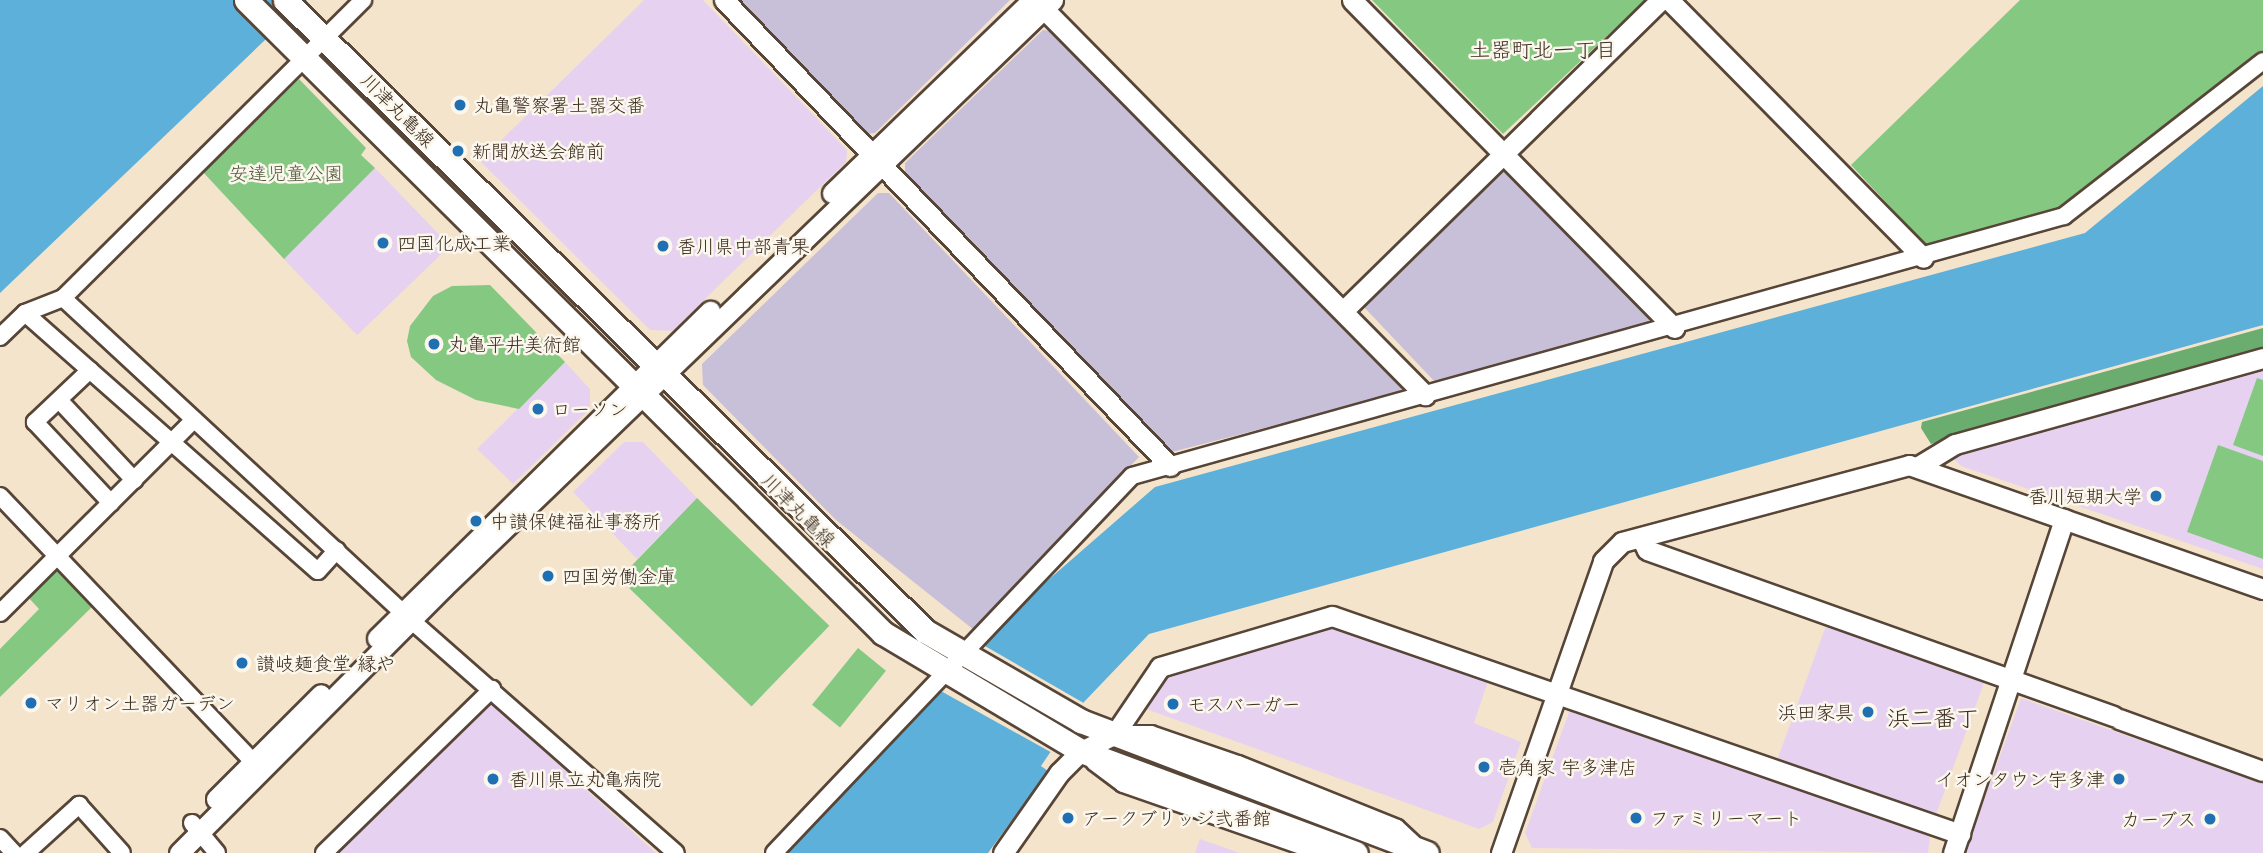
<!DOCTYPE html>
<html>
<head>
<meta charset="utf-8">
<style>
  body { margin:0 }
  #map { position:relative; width:2263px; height:853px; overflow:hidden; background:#f5e4cc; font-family:"Playpen Sans","Klee One",sans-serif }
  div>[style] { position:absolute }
  .built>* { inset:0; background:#e6d2f0; transform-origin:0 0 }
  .industrial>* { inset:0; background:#c8bfd8 }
  .green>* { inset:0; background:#84c881; transform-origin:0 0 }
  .forest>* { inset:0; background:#6bac6f }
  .water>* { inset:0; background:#5db0d9 }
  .pier>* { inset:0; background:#f5e4cc; transform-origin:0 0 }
  .roads { filter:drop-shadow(2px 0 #574638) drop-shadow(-2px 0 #574638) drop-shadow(0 2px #574638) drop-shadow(0 -2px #574638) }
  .minor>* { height:16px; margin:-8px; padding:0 8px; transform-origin:8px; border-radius:8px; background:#fff }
  .tertiary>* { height:19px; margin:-9.5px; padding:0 9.5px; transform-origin:9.5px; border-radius:9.5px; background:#fff }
  .secondary>* { height:23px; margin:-11.5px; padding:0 11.5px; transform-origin:11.5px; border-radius:11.5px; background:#fff }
  .dots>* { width:19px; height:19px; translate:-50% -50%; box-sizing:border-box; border:4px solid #fbf7ec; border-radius:50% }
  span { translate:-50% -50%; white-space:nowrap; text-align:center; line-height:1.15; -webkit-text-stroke:5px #fbf7ec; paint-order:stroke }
  .poi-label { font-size:19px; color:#3b2a1e }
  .left { translate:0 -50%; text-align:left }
  .right { translate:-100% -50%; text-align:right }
  .street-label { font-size:19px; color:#3b2a1e }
  .park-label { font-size:19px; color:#51593c }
  .neighbourhood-label { font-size:21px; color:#3b2a1e }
  .quarter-label { font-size:23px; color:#3b2a1e }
</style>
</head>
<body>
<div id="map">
  <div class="built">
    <div style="clip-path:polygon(644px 0,703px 0,847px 150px,846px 162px,672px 331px,650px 330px,480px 161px)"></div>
    <div style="left:375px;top:168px;width:108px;height:129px;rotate:46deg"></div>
    <div style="clip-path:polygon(565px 362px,590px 389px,590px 409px,513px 484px,477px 449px)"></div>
    <div style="clip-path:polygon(2263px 368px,2263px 569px,1961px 466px,1950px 455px)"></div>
    <div style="clip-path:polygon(624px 442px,643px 442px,697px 498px,637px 559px,573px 492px)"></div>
    <div style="left:1827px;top:623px;width:168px;height:147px;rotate:20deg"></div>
    <div style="clip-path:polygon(1334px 625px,1489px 678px,1474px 723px,1521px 742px,1493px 822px,1479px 829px,1146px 709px,1143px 700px,1161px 675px)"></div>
    <div style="clip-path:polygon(2021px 698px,2263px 784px,2263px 853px,1965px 853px)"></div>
    <div style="clip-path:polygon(492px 704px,656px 853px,335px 853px)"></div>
    <div style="clip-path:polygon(1578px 710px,1930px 836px,1928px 853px,1532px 848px,1525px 833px,1569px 712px)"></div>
    <div style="clip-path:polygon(1200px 839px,1240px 853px,1195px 853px)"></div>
  </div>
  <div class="industrial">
    <div style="clip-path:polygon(738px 0,1010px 0,875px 133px,866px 134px)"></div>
    <div style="clip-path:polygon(1043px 30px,1054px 31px,1402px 387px,1400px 393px,1172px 452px,905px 173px,905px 163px)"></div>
    <div style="clip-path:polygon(1497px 170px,1504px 170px,1649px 319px,1648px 326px,1437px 384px,1362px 305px)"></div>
    <div style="clip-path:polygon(878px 193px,889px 193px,1139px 457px,974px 630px,836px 520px,703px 385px,702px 364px)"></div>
  </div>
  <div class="green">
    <div style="clip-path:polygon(1372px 0,1644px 0,1644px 1px,1503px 134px)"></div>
    <div style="clip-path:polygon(2020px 0,2263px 0,2263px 54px,2061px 210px,1928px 247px,1851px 165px)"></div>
    <div style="clip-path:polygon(299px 79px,366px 148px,361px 155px,375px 168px,284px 259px,202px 171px)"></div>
    <div style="clip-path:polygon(490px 285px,565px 362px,519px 409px,476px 400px,436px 380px,411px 357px,407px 341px,410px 326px,433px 296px,452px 286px)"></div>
    <div style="clip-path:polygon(2257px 378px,2263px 380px,2263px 456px,2233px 445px)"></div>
    <div style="clip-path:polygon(2218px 445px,2263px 461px,2263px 559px,2187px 532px)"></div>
    <div style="left:697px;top:498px;width:184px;height:112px;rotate:44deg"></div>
    <div style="clip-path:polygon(59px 567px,95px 604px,0 697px,0 649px,39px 609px,27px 596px)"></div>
    <div style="left:858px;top:648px;width:36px;height:73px;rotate:39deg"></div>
  </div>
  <div class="forest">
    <div style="clip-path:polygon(2263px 328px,2263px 350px,1931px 444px,1921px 428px,1922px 422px)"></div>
  </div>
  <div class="water">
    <div style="clip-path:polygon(0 0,307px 0,0 293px)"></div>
    <div style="clip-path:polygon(2263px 86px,2263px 325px,1149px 634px,1084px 702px,1041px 766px,1048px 771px,988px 853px,787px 853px,978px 641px,1155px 487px,2085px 233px)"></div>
  </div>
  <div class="pier">
    <div style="left:978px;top:642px;width:125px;height:24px;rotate:30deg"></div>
    <div style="left:952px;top:671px;width:130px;height:23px;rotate:29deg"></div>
  </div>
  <div class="roads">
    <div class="minor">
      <div style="left:63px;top:298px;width:476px;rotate:42.8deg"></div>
      <div style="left:412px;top:621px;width:351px;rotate:41.3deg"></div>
      <div style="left:25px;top:313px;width:390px;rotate:41.4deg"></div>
      <div style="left:318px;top:571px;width:28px;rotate:-48deg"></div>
      <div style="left:0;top:337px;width:35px;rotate:-44deg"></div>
      <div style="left:25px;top:313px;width:41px;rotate:-21.5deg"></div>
      <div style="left:63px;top:298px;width:423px;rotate:-44.8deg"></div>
      <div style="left:90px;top:370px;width:76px;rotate:136.6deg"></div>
      <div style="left:35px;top:422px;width:111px;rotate:46.8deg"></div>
      <div style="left:59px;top:400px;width:110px;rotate:46.8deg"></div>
      <div style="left:0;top:496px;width:378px;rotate:46.4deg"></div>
      <div style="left:0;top:613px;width:274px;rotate:-44.9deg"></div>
      <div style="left:1127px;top:734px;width:24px"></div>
      <div style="left:1151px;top:734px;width:92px;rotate:19deg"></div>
      <div style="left:1238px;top:764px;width:171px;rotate:21.9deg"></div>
      <div style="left:1397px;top:828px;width:22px;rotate:43deg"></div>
      <div style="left:1094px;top:762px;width:36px;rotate:37deg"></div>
      <div style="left:1123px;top:784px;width:210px;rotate:19.2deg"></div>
      <div style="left:192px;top:823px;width:39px;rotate:50deg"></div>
      <div style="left:0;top:838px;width:21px;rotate:47deg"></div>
      <div style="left:26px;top:853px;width:72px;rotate:-42.2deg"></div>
      <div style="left:79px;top:805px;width:64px;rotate:48.1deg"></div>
      <div style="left:324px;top:853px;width:235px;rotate:-44.3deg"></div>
      <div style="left:774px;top:853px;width:520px;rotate:-46.48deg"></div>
      <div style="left:1132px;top:476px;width:968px;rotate:-15.59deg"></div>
      <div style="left:2064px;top:216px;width:252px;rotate:-37.9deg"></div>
    </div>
    <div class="tertiary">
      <div style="left:724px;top:0;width:645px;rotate:46.26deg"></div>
      <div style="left:1352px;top:0;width:460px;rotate:45.5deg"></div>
      <div style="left:1669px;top:0;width:362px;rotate:45.4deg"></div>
      <div style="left:1036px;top:1px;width:554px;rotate:45.37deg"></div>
      <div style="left:832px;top:193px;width:278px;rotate:-44deg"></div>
      <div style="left:1343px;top:311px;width:445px;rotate:-44.4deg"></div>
      <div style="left:1917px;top:467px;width:44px;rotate:-31.2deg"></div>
      <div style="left:1955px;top:444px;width:320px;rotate:-15.6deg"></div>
      <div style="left:1641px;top:538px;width:13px;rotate:63deg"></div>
      <div style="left:1647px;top:550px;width:495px;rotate:19.6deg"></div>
      <div style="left:377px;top:638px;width:467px;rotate:-44.5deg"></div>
      <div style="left:2119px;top:719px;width:153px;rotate:19.9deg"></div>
      <div style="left:216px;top:799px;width:148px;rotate:-45deg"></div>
      <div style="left:179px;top:853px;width:375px;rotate:-45.1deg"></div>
      <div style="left:444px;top:587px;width:846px;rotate:-43.95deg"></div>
      <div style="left:1003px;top:853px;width:98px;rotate:-55deg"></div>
      <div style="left:1059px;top:773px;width:31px;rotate:-45deg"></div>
      <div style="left:1081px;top:751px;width:37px;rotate:-26deg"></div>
      <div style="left:1114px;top:735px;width:82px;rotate:-55.9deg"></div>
      <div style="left:1160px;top:667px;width:179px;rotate:-16.5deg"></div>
      <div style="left:1332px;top:616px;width:665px;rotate:19.14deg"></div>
      <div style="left:1501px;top:853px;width:309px;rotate:-70.7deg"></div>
      <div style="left:1603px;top:561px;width:27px;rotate:-45deg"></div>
      <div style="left:1622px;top:542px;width:297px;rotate:-15deg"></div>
      <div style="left:1909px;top:465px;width:375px;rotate:19.3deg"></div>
      <div style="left:1953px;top:853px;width:352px;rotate:-71.6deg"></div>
    </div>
    <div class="secondary">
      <div style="left:246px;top:0;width:898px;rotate:44.82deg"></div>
      <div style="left:883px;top:633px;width:230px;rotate:30.8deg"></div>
      <div style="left:1081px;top:751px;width:293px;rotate:20.4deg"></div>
      <div style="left:285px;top:0;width:899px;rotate:44.59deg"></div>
      <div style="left:925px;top:631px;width:180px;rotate:30deg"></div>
      <div style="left:1081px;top:721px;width:370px;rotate:20.9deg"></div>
    </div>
  </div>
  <div class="dots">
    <div style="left:460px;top:105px;background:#1f6fb2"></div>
    <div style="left:458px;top:151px;background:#1f6fb2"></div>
    <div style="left:383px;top:243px;background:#1f6fb2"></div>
    <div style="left:663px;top:246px;background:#1f6fb2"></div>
    <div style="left:434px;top:344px;background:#1f6fb2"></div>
    <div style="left:538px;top:409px;background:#1f6fb2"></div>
    <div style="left:2156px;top:496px;background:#1f6fb2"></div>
    <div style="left:476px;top:521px;background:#1f6fb2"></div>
    <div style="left:548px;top:576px;background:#1f6fb2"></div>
    <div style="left:242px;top:663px;background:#1f6fb2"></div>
    <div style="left:31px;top:703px;background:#1f6fb2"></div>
    <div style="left:1173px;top:704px;background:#1f6fb2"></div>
    <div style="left:1868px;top:712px;background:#1f6fb2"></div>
    <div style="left:1484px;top:767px;background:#1f6fb2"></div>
    <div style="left:493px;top:779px;background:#1f6fb2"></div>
    <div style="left:2119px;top:779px;background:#1f6fb2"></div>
    <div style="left:1068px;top:818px;background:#1f6fb2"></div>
    <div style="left:1636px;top:818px;background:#1f6fb2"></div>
    <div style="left:2210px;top:819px;background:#1f6fb2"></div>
  </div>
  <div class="poi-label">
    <span class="left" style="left:474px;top:105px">丸亀警察署土器交番</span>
    <span class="left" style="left:472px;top:151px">新聞放送会館前</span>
    <span class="left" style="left:397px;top:243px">四国化成工業</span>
    <span class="left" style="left:677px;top:246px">香川県中部青果</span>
    <span class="left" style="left:448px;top:344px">丸亀平井美術館</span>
    <span class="left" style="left:552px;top:409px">ローソン</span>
    <span class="right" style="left:2142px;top:496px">香川短期大学</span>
    <span class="left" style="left:490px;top:521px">中讃保健福祉事務所</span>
    <span class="left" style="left:562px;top:576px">四国労働金庫</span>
    <span class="left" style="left:256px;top:663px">讃岐麺食堂 縁や</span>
    <span class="left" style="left:45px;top:703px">マリオン土器ガーデン</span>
    <span class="left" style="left:1187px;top:704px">モスバーガー</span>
    <span class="right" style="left:1854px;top:712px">浜田家具</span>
    <span class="left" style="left:1498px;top:767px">壱角家 宇多津店</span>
    <span class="left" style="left:509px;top:779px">香川県立丸亀病院</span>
    <span class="right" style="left:2105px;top:779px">イオンタウン宇多津</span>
    <span class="left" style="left:1082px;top:818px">アークブリッジ弐番館</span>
    <span class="left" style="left:1650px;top:818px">ファミリーマート</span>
    <span class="right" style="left:2196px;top:819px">カーブス</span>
  </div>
  <div class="street-label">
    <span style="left:398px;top:110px;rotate:45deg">川津丸亀線</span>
    <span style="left:799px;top:510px;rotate:45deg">川津丸亀線</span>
  </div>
  <div class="park-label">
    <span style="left:286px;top:173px">安達児童公園</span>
  </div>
  <div class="neighbourhood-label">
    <span style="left:1543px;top:48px">土器町北一丁目</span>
  </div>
  <div class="quarter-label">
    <span style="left:1933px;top:717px">浜二番丁</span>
  </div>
</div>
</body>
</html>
